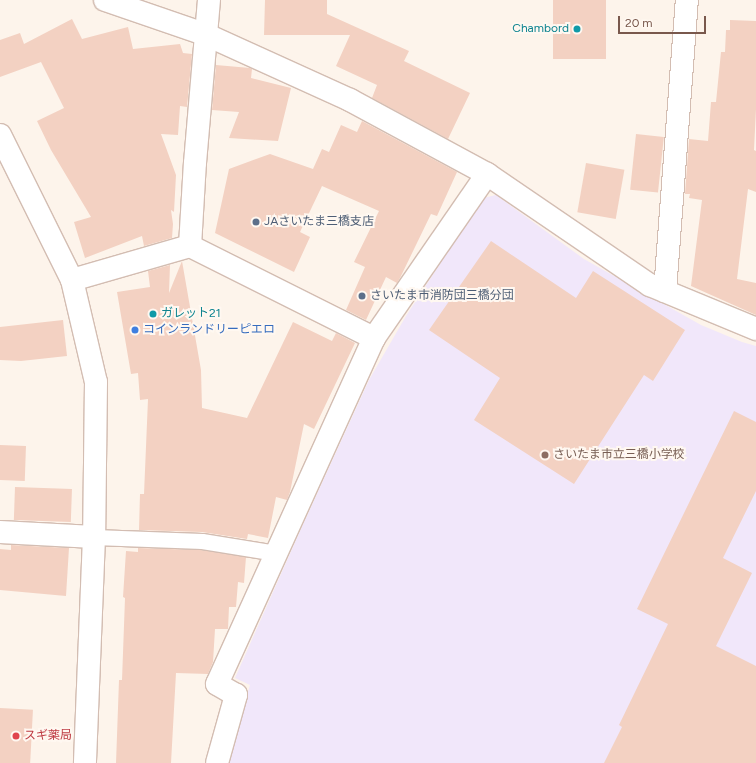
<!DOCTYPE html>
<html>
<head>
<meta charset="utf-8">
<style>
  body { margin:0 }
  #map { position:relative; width:756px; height:763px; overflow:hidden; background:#fdf4eb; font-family:Figtree,"Noto Sans JP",sans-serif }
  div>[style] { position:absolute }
  .education>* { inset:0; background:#f1e7fa }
  .building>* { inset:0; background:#f3d1c2; transform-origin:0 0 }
  .roads { filter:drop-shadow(1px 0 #d3bdb2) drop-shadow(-1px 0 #d3bdb2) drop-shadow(0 1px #d3bdb2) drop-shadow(0 -1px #d3bdb2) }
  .lane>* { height:15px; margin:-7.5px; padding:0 7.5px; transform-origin:7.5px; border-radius:7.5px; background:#fff }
  .street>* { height:22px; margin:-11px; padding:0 11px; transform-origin:11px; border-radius:11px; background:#fff }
  .secondary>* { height:22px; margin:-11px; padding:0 11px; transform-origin:11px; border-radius:11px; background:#fff }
  .dots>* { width:11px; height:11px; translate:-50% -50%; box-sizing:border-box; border:2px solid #fff8f1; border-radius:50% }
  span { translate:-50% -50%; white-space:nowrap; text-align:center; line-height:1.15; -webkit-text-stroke:4px #fff8f1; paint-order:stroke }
  .culture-label { font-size:12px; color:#0d838f }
  .right { translate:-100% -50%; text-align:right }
  .left { translate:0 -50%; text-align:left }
  .service-label { font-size:12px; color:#4e5e75 }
  .shop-label { font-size:12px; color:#366cbe }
  .education-label { font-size:12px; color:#785e54 }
  .health-label { font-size:12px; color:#be3a42 }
  .scale { position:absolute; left:618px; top:16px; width:88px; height:18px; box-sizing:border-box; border:2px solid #79584c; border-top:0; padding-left:5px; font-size:12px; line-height:14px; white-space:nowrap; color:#79584c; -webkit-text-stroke:3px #fff8f1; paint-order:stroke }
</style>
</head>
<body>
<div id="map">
  <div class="education">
    <div style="clip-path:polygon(496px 195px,584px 259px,701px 325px,742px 342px,756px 346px,756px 763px,227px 763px,250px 685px,235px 678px,300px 531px,369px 380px,406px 316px,483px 198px)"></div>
  </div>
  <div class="building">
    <div style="clip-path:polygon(265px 0,327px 0,327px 14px,409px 51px,404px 61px,470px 93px,448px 139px,372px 98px,377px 85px,336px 66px,350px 35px,264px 35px)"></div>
    <div style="left:553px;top:0;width:53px;height:59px"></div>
    <div style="clip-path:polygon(72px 19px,82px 39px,128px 27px,133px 49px,180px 44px,183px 53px,192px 54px,187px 107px,180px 106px,178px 135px,161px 134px,176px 175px,174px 212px,171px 210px,173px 224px,172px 238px,144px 246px,142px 236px,85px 258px,74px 222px,91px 217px,51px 150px,37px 121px,64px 108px,41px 62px,0 77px,0 40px,20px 33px,24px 44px)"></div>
    <div style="clip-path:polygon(730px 20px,756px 21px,756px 109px,754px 150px,756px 151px,756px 192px,748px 189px,737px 279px,756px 283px,756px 315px,691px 286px,702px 200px,689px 198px,690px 194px,685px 194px,689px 139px,708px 141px,711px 102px,716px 102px,721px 52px,725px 52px,726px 30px,730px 30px)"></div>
    <div style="clip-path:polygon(216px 65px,250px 68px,252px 69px,251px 78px,291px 88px,278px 141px,229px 138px,239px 112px,212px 110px)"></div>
    <div style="clip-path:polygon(362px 121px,457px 172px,437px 216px,431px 214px,400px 278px,397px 283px,386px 277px,366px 320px,346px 310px,365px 267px,354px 262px,379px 211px,322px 186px,300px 232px,310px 237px,294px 272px,215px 233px,229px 169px,270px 154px,313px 169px,322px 149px,329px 152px,341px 125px,357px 132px)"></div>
    <div style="left:636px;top:134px;width:28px;height:56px;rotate:6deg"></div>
    <div style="left:586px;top:163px;width:39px;height:50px;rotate:10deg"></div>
    <div style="clip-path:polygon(491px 241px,576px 298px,593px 271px,685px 330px,653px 381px,644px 375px,574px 484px,474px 420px,500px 378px,429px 330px)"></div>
    <div style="clip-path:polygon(182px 261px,201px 370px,202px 408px,247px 418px,293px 322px,332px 341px,336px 333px,355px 343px,314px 429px,304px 424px,290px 492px,287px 500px,276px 497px,268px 538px,248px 534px,247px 539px,202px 532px,139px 530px,140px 494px,144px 494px,148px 399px,140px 400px,138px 373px,131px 374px,117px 292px,150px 287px,148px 271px,170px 265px,169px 293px)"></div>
    <div style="clip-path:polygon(63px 320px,67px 356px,21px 361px,0 360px,0 327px)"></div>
    <div style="clip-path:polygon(734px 411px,756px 422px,756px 491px,723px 558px,752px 573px,716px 646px,756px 666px,756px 763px,604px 763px,622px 727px,619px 725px,668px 624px,637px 609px)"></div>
    <div style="left:0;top:445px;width:26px;height:35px;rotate:2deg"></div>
    <div style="left:15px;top:487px;width:57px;height:33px;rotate:2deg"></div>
    <div style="clip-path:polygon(11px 545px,69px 548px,66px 596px,0 590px,0 549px,11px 550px)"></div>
    <div style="clip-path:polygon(138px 548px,201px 550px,246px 557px,244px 583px,238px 582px,236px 607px,229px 607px,228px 629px,215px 629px,213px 662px,208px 674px,176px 673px,171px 763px,116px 763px,119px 680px,122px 680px,125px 598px,123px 597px,126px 551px,138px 552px)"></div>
    <div style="left:0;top:708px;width:33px;height:55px;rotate:3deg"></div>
  </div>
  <div class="roads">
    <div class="lane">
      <div style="left:94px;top:537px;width:108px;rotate:2.1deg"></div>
      <div style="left:202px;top:541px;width:75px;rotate:9.2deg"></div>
    </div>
    <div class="street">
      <div style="left:190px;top:246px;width:83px;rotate:-86.6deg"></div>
      <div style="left:195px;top:163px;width:164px;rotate:-85.1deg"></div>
      <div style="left:72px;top:280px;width:123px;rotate:-16.1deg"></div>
      <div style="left:190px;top:246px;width:206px;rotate:26.6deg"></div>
      <div style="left:665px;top:291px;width:292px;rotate:-85.7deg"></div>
      <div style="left:0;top:532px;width:94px;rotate:3deg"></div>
      <div style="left:217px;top:763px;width:71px;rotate:-74.4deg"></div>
      <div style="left:236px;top:695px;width:22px;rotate:-150deg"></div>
      <div style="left:217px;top:684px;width:380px;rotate:-65.6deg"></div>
      <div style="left:374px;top:338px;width:199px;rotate:-55.4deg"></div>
    </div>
    <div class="secondary">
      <div style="left:105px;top:0;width:108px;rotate:18.9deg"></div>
      <div style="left:207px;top:35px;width:157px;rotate:24.4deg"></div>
      <div style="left:350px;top:100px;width:156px;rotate:28.4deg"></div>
      <div style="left:487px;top:174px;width:197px;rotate:34.3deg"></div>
      <div style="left:650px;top:285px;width:115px;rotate:22.5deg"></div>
      <div style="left:0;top:135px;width:162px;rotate:63.6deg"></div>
      <div style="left:72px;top:280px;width:105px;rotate:76.8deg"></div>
      <div style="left:96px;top:382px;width:155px;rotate:90.7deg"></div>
      <div style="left:94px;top:537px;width:226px;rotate:92.3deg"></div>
    </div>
  </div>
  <div class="dots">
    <div style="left:577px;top:29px;background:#0f9aa8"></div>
    <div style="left:256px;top:222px;background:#5c6f8a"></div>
    <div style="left:362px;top:296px;background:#5c6f8a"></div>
    <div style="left:153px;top:314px;background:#0f9aa8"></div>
    <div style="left:135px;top:330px;background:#3f7fe0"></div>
    <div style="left:545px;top:455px;background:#8d6e63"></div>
    <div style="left:16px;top:736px;background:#e0444e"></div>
  </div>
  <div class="culture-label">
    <span class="right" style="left:569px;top:29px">Chambord</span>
    <span class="left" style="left:161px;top:314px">ガレット21</span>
  </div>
  <div class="service-label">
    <span class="left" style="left:264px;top:222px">JAさいたま三橋支店</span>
    <span class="left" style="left:370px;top:296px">さいたま市消防団三橋分団</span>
  </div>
  <div class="shop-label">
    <span class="left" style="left:143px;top:330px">コインランドリーピエロ</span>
  </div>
  <div class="education-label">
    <span class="left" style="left:553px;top:455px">さいたま市立三橋小学校</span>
  </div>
  <div class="health-label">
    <span class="left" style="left:24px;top:736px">スギ薬局</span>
  </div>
  <div class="scale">20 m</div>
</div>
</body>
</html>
